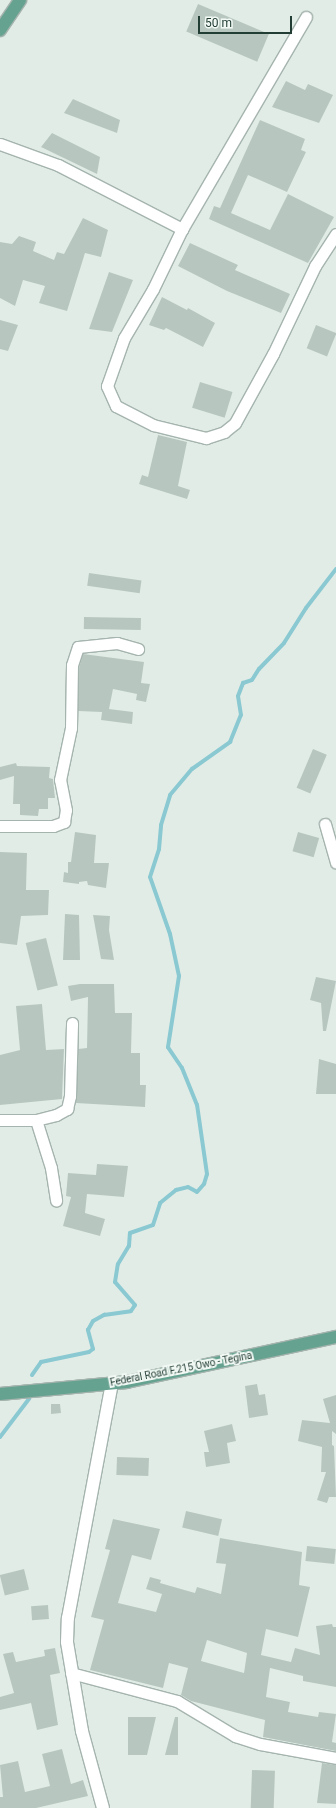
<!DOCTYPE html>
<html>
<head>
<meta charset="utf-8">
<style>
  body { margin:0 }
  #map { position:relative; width:336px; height:1808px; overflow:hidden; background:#e2ece7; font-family:Roboto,sans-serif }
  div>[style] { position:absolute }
  .stream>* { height:4px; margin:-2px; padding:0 2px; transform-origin:2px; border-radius:2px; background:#8ac9d1 }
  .building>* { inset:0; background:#b7c7c0; transform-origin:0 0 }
  .roads { filter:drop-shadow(1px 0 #a5b4ae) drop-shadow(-1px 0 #a5b4ae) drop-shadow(0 1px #a5b4ae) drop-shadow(0 -1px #a5b4ae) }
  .street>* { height:11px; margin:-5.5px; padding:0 5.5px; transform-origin:5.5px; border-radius:5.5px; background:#fff }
  .secondary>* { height:12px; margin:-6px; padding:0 6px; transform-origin:6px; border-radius:6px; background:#fff }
  .primary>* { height:12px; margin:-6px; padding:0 6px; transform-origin:6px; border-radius:6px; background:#66a290 }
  span { translate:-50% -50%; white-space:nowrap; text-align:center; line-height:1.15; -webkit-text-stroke:4px #f2f9f5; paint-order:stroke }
  .street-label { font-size:10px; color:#223d34 }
  .scale { position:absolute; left:198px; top:16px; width:94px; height:18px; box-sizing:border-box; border:2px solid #223d34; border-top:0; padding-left:5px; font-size:12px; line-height:14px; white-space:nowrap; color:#223d34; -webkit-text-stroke:3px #f2f9f5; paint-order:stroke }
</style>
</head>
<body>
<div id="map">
  <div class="stream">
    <div style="left:32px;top:1375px;width:16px;rotate:-55deg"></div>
    <div style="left:41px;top:1362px;width:49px;rotate:-11.8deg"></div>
    <div style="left:89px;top:1352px;width:5px;rotate:-37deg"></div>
    <div style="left:93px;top:1349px;width:20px;rotate:-105deg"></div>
    <div style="left:88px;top:1330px;width:10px;rotate:-61deg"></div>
    <div style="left:93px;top:1321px;width:13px;rotate:-29deg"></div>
    <div style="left:104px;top:1315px;width:27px;rotate:-8deg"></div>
    <div style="left:131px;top:1311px;width:7px;rotate:-56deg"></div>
    <div style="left:135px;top:1305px;width:30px;rotate:-131deg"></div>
    <div style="left:115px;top:1282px;width:18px;rotate:-81deg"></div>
    <div style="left:118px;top:1264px;width:21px;rotate:-59deg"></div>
    <div style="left:129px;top:1246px;width:13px;rotate:-86deg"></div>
    <div style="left:130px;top:1233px;width:24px;rotate:-19deg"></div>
    <div style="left:153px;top:1225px;width:23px;rotate:-72deg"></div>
    <div style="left:160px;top:1203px;width:21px;rotate:-39deg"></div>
    <div style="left:176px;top:1190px;width:12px;rotate:-14deg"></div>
    <div style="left:188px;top:1187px;width:10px;rotate:29deg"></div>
    <div style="left:197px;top:1192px;width:11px;rotate:-49deg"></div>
    <div style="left:204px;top:1184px;width:10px;rotate:-73deg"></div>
    <div style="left:207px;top:1174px;width:70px;rotate:-98.2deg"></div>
    <div style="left:197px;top:1105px;width:40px;rotate:-112deg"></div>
    <div style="left:182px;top:1068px;width:25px;rotate:-124deg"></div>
    <div style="left:168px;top:1047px;width:72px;rotate:-81.2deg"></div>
    <div style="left:179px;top:976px;width:43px;rotate:-102.1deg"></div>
    <div style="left:170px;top:934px;width:60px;rotate:-109.3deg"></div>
    <div style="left:150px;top:877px;width:29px;rotate:-72deg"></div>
    <div style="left:159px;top:849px;width:24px;rotate:-85deg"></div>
    <div style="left:161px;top:825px;width:31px;rotate:-73deg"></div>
    <div style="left:170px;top:795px;width:34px;rotate:-50deg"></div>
    <div style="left:192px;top:769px;width:47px;rotate:-35.4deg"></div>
    <div style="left:230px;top:742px;width:29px;rotate:-68deg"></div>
    <div style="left:241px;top:715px;width:19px;rotate:-99deg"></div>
    <div style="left:238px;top:696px;width:14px;rotate:-69deg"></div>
    <div style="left:243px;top:683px;width:9px;rotate:-18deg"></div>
    <div style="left:252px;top:680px;width:13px;rotate:-58deg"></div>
    <div style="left:259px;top:669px;width:36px;rotate:-46deg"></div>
    <div style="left:284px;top:643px;width:41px;rotate:-57.8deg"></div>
    <div style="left:306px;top:608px;width:49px;rotate:-52.4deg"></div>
    <div style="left:0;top:1437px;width:48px;rotate:-52.7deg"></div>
  </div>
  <div class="building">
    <div style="left:198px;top:4px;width:77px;height:30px;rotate:23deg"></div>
    <div style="clip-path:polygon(286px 81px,305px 90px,308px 84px,333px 95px,319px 123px,272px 107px)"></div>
    <div style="clip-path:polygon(73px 99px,120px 120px,117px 133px,64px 113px)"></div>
    <div style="clip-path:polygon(260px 120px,305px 139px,301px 150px,306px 152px,287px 192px,248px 175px,231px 213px,270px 230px,288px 194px,334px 217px,308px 263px,209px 219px,214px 206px,220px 208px)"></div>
    <div style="clip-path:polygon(52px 133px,100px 157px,97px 174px,41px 147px)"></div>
    <div style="clip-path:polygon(83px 218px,108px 230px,101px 257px,85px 253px,67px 311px,39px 303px,45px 286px,23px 280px,15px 306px,0 298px,0 242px,12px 244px,19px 236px,36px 242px,33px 251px,54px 260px,57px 252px,64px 254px)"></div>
    <div style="clip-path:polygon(190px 243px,238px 265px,235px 270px,290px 294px,281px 313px,227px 291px,178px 266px)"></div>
    <div style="clip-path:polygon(109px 272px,133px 280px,112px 332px,89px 329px)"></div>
    <div style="clip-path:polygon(162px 297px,187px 310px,188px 308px,215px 323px,203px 347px,166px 328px,164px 330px,149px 325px)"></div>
    <div style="clip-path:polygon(0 320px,18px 325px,8px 351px,0 349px)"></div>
    <div style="left:316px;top:325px;width:22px;height:25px;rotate:22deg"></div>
    <div style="left:200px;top:382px;width:34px;height:27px;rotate:17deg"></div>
    <div style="clip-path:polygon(158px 435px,187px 442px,178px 486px,190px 490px,187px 499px,139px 484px,142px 475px,148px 477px)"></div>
    <div style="left:89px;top:573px;width:53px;height:13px;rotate:8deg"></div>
    <div style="left:84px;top:617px;width:57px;height:12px;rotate:1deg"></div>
    <div style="clip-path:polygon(83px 654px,144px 662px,141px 683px,150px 684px,146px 702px,136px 700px,137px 694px,113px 689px,109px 709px,133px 712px,132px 724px,101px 720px,102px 712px,78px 711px,79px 668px)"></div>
    <div style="left:313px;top:749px;width:15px;height:42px;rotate:23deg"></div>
    <div style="clip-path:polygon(16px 763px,17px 766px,50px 767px,49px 778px,53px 779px,55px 798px,48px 798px,48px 809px,39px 809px,38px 816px,20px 815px,20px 804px,13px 804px,14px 776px,0 780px,0 767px)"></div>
    <div style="clip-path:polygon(75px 832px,96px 835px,94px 863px,109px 863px,106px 888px,88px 885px,87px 881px,79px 882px,79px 884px,63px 882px,64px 872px,68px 873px,68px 862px,71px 862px)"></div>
    <div style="left:298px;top:832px;width:22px;height:20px;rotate:16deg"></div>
    <div style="clip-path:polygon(0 852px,27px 853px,26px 890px,49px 890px,48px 915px,21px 916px,17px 945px,0 943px)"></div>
    <div style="clip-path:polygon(65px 914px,79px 915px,80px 960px,63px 960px)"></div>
    <div style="clip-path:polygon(93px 915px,110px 916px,109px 930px,114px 960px,101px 959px)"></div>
    <div style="left:46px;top:938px;width:49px;height:21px;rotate:76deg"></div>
    <div style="clip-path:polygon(316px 977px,336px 981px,326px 1031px,323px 1031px,321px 1003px,310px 1000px)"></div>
    <div style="clip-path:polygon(80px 984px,114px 984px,115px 1013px,132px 1013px,131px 1053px,140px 1053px,140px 1085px,146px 1085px,145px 1107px,76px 1103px,78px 1049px,87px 1048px,88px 997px,71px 1001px,68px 986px)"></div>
    <div style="clip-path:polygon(42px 1004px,46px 1050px,64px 1049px,62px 1099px,0 1105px,0 1055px,20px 1050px,16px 1006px)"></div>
    <div style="clip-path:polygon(319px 1059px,336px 1064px,336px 1094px,316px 1094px)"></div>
    <div style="clip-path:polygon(97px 1164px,128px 1166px,124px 1197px,87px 1194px,85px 1213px,105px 1219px,100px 1236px,63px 1226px,71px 1197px,66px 1196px,68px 1173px,96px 1175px)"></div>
    <div style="clip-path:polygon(257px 1384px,259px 1395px,265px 1394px,268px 1415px,249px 1418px,245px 1386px)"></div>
    <div style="clip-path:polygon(336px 1395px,336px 1434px,332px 1431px,332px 1445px,334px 1446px,336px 1497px,329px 1497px,327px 1503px,317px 1500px,326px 1472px,321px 1472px,322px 1447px,298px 1441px,302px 1420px,330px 1423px,323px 1399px)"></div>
    <div style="clip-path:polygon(51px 1404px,60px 1404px,61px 1413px,51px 1414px)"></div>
    <div style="clip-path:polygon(232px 1424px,236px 1441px,227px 1443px,230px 1463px,206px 1467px,204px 1452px,209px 1452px,204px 1431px)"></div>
    <div style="left:117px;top:1457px;width:32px;height:18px;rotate:2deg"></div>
    <div style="left:186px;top:1511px;width:37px;height:17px;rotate:13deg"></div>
    <div style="clip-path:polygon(evenodd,113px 1519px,160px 1529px,151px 1560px,132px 1555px,118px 1603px,156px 1612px,162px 1594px,146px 1589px,150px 1577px,161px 1580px,160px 1583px,195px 1593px,197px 1587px,221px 1594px,226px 1564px,216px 1563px,220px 1538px,302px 1552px,299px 1585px,310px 1587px,298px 1637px,266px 1629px,261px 1655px,291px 1662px,295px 1648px,320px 1655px,316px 1626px,332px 1624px,333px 1627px,336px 1627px,336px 1687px,303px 1681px,303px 1676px,270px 1668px,266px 1697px,290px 1702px,288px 1712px,318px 1717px,319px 1712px,336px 1714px,332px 1742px,336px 1743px,336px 1751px,263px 1737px,265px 1720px,191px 1701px,181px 1695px,188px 1668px,169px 1663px,163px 1688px,90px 1670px,104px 1620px,91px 1617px,110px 1550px,105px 1549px,113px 1519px,207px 1640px,247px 1653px,244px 1673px,201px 1661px,207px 1640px)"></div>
    <div style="left:307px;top:1546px;width:29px;height:15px;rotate:6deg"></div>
    <div style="left:24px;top:1569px;width:21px;height:25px;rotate:76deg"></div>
    <div style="left:48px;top:1605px;width:14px;height:17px;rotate:86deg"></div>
    <div style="clip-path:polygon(55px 1648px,60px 1673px,50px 1675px,58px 1725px,37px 1730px,31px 1703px,0 1710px,0 1697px,14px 1693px,3px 1654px,13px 1652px,16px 1662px,45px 1656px,44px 1650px)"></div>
    <div style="clip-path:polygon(128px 1717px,156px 1717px,147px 1755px,128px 1755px)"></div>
    <div style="clip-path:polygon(175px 1717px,178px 1717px,178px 1755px,165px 1755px)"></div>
    <div style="clip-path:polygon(62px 1749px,71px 1784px,83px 1780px,88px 1796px,36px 1808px,0 1808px,0 1797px,3px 1797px,0 1765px,18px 1761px,25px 1792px,50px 1786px,42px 1754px)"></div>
    <div style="clip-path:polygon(322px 1763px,336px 1765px,336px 1804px,317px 1803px)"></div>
    <div style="left:252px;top:1770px;width:23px;height:38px;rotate:2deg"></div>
  </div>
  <div class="roads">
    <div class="street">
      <div style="left:306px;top:17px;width:246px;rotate:120.3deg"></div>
      <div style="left:182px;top:229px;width:67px;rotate:115.8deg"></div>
      <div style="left:153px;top:289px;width:57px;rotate:120.6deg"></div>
      <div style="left:124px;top:338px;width:51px;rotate:109.5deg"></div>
      <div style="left:107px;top:386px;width:22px;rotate:66deg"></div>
      <div style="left:116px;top:406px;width:42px;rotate:27.2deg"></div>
      <div style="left:153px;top:425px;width:55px;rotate:13.8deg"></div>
      <div style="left:206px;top:438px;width:19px;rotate:-18deg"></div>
      <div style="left:224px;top:432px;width:14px;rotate:-39deg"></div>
      <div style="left:235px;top:423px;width:79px;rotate:-61.2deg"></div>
      <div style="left:273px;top:354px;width:98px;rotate:-64.5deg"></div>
      <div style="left:315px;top:266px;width:38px;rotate:-57deg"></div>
      <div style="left:0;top:144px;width:62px;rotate:19.9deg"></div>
      <div style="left:58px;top:165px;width:140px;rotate:27.3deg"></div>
      <div style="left:325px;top:824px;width:40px;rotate:74deg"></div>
      <div style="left:0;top:826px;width:53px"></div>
      <div style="left:53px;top:826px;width:12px;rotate:-20deg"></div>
      <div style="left:64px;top:822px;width:12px;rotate:-81deg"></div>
      <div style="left:66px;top:810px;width:31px;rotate:-101deg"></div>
      <div style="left:60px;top:780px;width:53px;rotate:-78.1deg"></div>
      <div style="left:71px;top:728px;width:63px;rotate:-89.1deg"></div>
      <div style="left:72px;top:665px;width:19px;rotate:-72deg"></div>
      <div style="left:78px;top:647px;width:39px;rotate:-6deg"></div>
      <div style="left:117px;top:643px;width:22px;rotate:16deg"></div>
      <div style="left:0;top:1120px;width:36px"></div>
      <div style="left:36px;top:1120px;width:21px;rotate:-14deg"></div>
      <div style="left:56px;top:1115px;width:13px;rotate:-29deg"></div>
      <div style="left:67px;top:1109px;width:13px;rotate:-77deg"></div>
      <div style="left:70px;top:1096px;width:73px;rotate:-88.4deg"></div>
      <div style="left:36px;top:1120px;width:50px;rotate:72.6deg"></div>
      <div style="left:51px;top:1168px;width:33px;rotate:81deg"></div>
      <div style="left:71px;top:1673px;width:110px;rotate:14.8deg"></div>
      <div style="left:177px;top:1701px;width:68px;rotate:31.1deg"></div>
      <div style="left:235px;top:1736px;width:26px;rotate:18deg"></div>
      <div style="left:260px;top:1744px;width:77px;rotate:10.4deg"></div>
    </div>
    <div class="secondary">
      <div style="left:103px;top:1808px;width:80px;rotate:-105.3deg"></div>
      <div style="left:82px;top:1731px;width:90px;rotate:-99.6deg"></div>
      <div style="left:67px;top:1642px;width:24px;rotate:-88deg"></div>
      <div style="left:68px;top:1618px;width:238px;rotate:-79.4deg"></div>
    </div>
    <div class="primary">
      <div style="left:0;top:30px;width:36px;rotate:-56deg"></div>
      <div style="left:0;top:1394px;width:128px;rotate:-5.4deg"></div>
      <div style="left:127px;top:1382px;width:214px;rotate:-12.2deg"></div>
    </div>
  </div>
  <div class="street-label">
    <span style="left:181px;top:1369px;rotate:-11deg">Federal Road F.215 Owo - Tegina</span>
  </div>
  <div class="scale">50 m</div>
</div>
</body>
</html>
